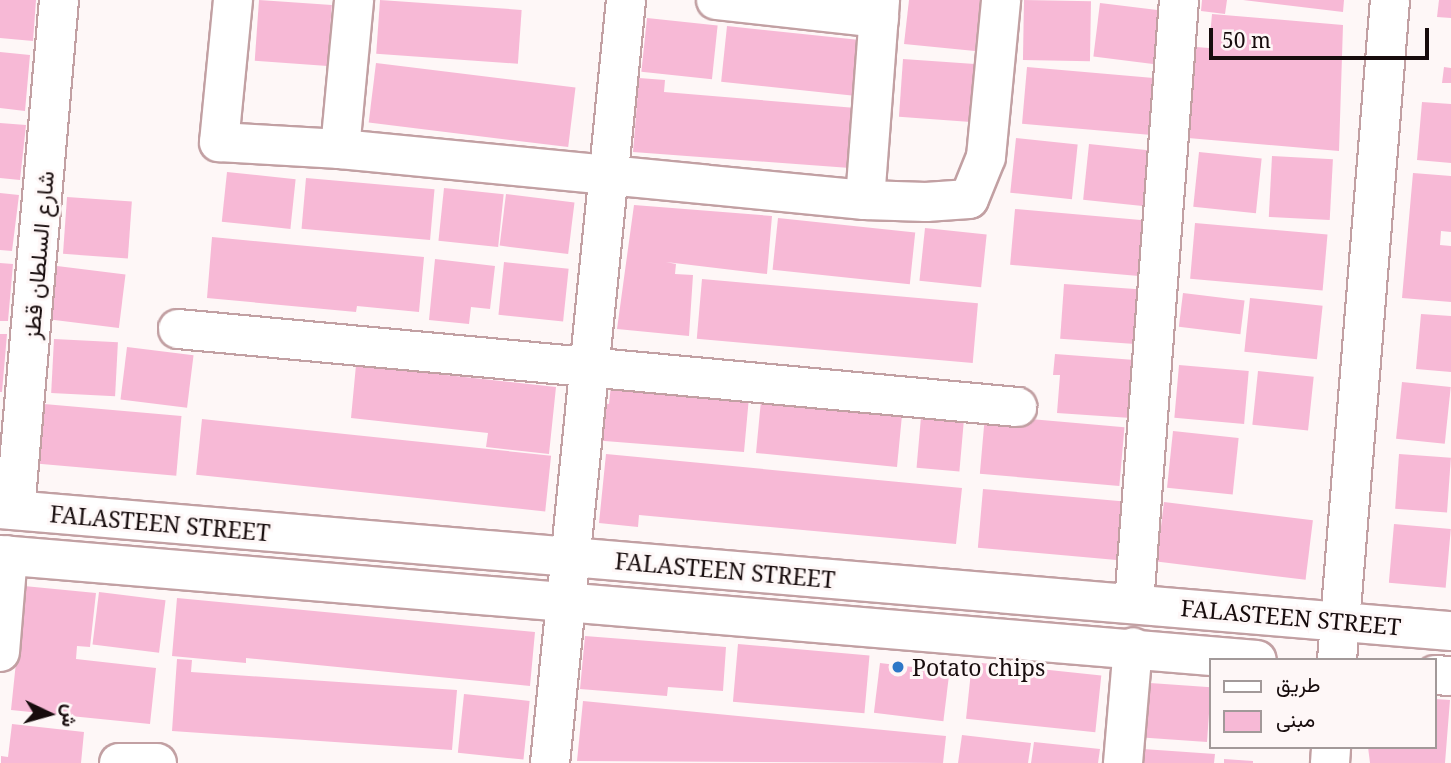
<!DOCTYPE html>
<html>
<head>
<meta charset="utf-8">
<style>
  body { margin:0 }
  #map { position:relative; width:1451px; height:763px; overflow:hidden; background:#fef7f7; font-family:"Noto Serif",Vazirmatn,serif }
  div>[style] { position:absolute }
  .building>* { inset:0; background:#f7b9d6; transform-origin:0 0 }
  .roads { filter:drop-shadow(2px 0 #c2a0a3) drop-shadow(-2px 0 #c2a0a3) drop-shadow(0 2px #c2a0a3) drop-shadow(0 -2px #c2a0a3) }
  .minor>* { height:38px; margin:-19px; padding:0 19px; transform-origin:19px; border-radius:19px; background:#fff }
  .dots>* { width:19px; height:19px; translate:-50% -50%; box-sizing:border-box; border:4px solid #fef7f7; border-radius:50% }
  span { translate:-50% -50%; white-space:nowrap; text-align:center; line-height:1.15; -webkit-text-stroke:6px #fef7f7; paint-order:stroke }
  .street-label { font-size:23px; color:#170c0d }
  .poi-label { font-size:23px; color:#170c0d }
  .left { translate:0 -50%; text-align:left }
  .legend { position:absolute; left:1209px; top:658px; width:228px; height:91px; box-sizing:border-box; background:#fef7f7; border:2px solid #a29999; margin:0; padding:9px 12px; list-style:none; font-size:21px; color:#170c0d }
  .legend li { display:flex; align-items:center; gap:14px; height:35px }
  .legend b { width:35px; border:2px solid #a29999 }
  .north { position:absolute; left:14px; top:679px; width:70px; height:70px; -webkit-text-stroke:5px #fef7f7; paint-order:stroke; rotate:95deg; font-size:19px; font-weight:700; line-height:28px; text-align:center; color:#170c0d }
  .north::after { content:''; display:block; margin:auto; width:24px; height:32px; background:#170c0d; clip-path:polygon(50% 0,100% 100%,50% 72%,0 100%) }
  .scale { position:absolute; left:1209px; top:28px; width:220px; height:32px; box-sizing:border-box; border:4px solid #170c0d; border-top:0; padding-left:9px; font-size:21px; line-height:24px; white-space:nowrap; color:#170c0d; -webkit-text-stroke:5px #fef7f7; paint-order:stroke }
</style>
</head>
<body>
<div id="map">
  <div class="building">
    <div style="clip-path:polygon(0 0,36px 0,33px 41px,0 38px)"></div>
    <div style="left:259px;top:0;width:73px;height:61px;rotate:4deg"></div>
    <div style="left:380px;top:0;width:142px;height:54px;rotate:4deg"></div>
    <div style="clip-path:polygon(909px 0,980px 0,975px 51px,904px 44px)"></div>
    <div style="left:1024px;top:0;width:67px;height:60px;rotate:1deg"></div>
    <div style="clip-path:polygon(1202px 0,1227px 0,1225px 14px,1201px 11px)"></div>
    <div style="clip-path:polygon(1243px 0,1344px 0,1343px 12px)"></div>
    <div style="clip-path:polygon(1439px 0,1451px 0,1451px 18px,1437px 17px)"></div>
    <div style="left:1100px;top:3px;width:66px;height:54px;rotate:7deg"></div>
    <div style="clip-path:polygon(1212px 14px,1343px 25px,1339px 151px,1188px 138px,1196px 47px,1209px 48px)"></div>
    <div style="left:647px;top:18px;width:71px;height:54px;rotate:6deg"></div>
    <div style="left:727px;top:26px;width:136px;height:56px;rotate:6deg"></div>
    <div style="clip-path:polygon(0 52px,30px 55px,25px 111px,0 108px)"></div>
    <div style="left:903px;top:59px;width:72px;height:58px;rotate:4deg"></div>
    <div style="left:376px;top:63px;width:201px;height:60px;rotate:7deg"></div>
    <div style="left:1027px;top:67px;width:130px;height:57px;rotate:5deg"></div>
    <div style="clip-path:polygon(1444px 67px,1451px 68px,1451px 83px,1442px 83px)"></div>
    <div style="clip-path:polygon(639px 78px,665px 80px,664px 92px,856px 108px,850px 168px,633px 152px)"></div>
    <div style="clip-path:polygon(1422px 102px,1451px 104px,1451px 163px,1417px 160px)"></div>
    <div style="clip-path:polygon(0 123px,26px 125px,20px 180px,0 178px)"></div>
    <div style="left:1016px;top:138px;width:62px;height:55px;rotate:6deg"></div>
    <div style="left:1089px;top:144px;width:62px;height:56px;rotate:6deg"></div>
    <div style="left:1199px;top:152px;width:63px;height:55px;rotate:6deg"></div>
    <div style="left:1272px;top:156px;width:61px;height:61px;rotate:3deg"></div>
    <div style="left:227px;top:172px;width:69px;height:50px;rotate:6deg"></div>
    <div style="clip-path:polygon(1413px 173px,1451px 176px,1451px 232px,1441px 231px,1440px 245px,1451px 246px,1451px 302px,1402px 298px)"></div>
    <div style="left:306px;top:178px;width:129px;height:51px;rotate:5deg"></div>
    <div style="left:444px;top:188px;width:60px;height:53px;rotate:6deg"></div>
    <div style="clip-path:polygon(0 193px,19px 195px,12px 251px,0 250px)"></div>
    <div style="left:506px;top:194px;width:69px;height:52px;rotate:7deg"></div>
    <div style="left:67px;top:197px;width:65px;height:57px;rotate:4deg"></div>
    <div style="clip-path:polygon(634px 205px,772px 216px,767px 274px,666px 262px,676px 264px,675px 274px,693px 275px,689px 336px,617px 329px)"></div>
    <div style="left:1015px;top:209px;width:132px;height:56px;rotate:5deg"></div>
    <div style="left:778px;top:218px;width:138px;height:52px;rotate:6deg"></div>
    <div style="left:1195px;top:223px;width:133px;height:56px;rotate:5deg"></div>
    <div style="left:925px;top:228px;width:62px;height:53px;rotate:6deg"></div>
    <div style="clip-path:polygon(212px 237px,424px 257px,419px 312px,357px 306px,356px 312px,207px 298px)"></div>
    <div style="clip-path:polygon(435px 259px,495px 266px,490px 309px,471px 307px,469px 324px,429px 320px)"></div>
    <div style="left:504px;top:262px;width:65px;height:53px;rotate:6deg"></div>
    <div style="clip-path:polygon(0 263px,13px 264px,8px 321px,0 321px)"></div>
    <div style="left:57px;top:266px;width:69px;height:54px;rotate:7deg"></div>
    <div style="left:702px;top:279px;width:277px;height:60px;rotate:5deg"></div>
    <div style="left:1064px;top:284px;width:75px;height:55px;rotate:4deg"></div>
    <div style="left:1183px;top:293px;width:62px;height:34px;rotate:7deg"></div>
    <div style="left:1250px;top:298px;width:73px;height:54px;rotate:6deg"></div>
    <div style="clip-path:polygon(1421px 314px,1451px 316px,1451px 372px,1416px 369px)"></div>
    <div style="clip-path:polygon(0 334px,7px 334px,2px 392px,0 392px)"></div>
    <div style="left:54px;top:339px;width:64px;height:54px;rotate:3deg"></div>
    <div style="left:127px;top:347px;width:67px;height:53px;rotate:7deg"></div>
    <div style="clip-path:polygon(1055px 354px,1135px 360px,1131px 418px,1057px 413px,1060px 375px,1053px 375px)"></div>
    <div style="clip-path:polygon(356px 365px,556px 387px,549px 454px,486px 447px,488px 433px,351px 418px)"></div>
    <div style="left:1179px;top:365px;width:70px;height:53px;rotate:5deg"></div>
    <div style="left:1258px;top:371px;width:56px;height:54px;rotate:6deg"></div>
    <div style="left:1402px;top:382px;width:49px;height:57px;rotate:6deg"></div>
    <div style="clip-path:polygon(611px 385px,749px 397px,744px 452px,592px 440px,594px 403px,609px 404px)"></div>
    <div style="clip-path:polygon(762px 390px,902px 415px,897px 467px,756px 453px)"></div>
    <div style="left:44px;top:404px;width:138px;height:60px;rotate:5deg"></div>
    <div style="left:985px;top:415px;width:140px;height:59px;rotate:5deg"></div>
    <div style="left:921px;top:417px;width:43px;height:51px;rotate:5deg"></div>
    <div style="left:202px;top:419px;width:351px;height:56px;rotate:6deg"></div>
    <div style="left:1173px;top:431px;width:66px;height:57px;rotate:6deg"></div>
    <div style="clip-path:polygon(606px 454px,962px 488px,956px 544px,639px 515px,638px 527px,599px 523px)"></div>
    <div style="left:1399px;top:454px;width:52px;height:55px;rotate:4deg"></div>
    <div style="left:983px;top:489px;width:142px;height:59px;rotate:5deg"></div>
    <div style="left:1164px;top:502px;width:150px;height:60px;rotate:7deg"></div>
    <div style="left:1394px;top:524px;width:57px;height:59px;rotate:5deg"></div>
    <div style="clip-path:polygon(24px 586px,96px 593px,90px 647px,77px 646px,76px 659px,156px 668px,150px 724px,11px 710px)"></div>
    <div style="left:99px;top:592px;width:67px;height:53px;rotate:7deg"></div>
    <div style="clip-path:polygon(177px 598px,535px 632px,530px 686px,246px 658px,246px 663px,172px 656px)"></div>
    <div style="clip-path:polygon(585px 636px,726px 647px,723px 691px,668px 687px,667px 696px,580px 689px)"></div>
    <div style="left:738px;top:644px;width:132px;height:58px;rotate:5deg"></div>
    <div style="clip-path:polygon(177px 659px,192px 660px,191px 672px,457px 690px,452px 750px,172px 731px)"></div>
    <div style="left:972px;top:662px;width:130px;height:57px;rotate:6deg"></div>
    <div style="left:880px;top:663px;width:70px;height:50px;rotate:7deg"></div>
    <div style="left:1150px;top:683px;width:61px;height:55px;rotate:4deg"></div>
    <div style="left:464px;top:694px;width:66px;height:59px;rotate:6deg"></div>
    <div style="clip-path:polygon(1435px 699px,1450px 700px,1445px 763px,1370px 763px,1368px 747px,1435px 747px)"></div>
    <div style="clip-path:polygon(583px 701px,946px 736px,943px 763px,577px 761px)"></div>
    <div style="clip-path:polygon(12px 724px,84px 732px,81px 763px,1px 763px,1px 756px,8px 757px)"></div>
    <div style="clip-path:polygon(962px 735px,1031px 743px,1028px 763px,958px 763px)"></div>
    <div style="clip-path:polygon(1034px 742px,1100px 749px,1098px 763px,1031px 763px)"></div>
    <div style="clip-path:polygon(1143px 749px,1215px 754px,1214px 763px,1142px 763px)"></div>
    <div style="clip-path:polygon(1224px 759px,1253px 761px,1253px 763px,1224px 763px)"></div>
  </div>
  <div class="roads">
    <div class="minor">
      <div style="left:233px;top:0;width:143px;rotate:95.6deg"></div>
      <div style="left:219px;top:142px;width:121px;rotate:3.3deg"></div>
      <div style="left:340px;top:149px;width:527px;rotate:5.55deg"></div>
      <div style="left:865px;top:200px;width:61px;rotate:1.9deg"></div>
      <div style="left:926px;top:202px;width:43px;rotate:-4deg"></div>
      <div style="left:969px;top:199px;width:45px;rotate:-68deg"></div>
      <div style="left:986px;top:157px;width:158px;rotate:-84.5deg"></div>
      <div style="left:716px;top:0;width:164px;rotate:6.3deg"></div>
      <div style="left:340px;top:149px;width:150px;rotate:-84.6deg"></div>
      <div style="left:865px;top:200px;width:201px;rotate:-85.7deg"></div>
      <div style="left:178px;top:329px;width:843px;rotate:5.31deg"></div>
      <div style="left:0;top:509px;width:1456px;rotate:4.81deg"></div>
      <div style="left:15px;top:510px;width:512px;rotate:-85.07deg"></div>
      <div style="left:0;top:555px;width:1261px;rotate:4.77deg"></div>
      <div style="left:1134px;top:604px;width:606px;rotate:-85.74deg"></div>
      <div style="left:0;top:652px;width:97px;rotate:-85.3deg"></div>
      <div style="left:1337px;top:660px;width:662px;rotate:-85.41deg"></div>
      <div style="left:1435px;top:675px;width:16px;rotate:4deg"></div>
      <div style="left:119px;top:763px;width:38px"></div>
      <div style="left:550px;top:763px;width:767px;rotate:-84.31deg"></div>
      <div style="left:1123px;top:763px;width:116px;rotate:-85.1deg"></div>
      <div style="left:1330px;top:763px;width:16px;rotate:-86deg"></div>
    </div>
  </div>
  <div class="dots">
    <div style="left:898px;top:667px;background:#2e77c7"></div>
  </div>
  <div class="street-label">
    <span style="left:38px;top:255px;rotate:-85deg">شارع السلطان قطز</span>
    <span style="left:160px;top:523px;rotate:5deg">FALASTEEN STREET</span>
    <span style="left:725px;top:570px;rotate:5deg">FALASTEEN STREET</span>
    <span style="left:1291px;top:617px;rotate:5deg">FALASTEEN STREET</span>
  </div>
  <div class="poi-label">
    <span class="left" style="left:912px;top:667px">Potato chips</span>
  </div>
  <ul class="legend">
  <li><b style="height:9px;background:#fff"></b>طريق</li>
  <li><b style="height:19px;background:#f7b9d6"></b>مبنى</li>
  </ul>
  <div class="north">ش</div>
  <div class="scale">50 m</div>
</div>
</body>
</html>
